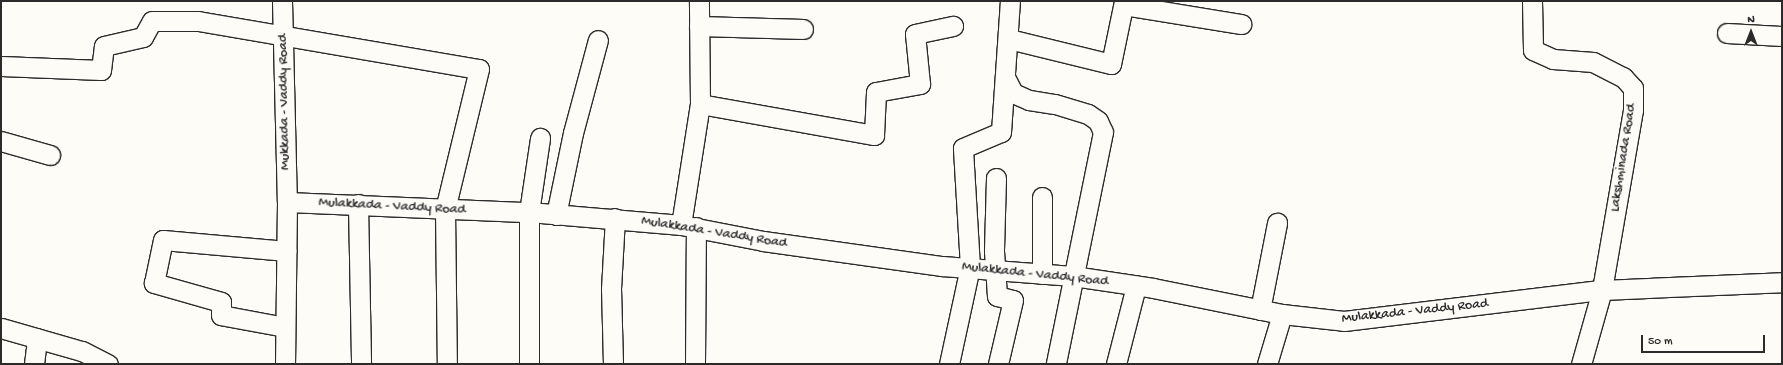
<!DOCTYPE html>
<html>
<head>
<meta charset="utf-8">
<style>
  body { margin:0 }
  #map { position:relative; width:1783px; height:365px; overflow:hidden; background:#fdfcf7; font-family:"Gochi Hand",sans-serif }
  div>[style] { position:absolute }
  .roads { filter:drop-shadow(1px 0 #2b2b2b) drop-shadow(-1px 0 #2b2b2b) drop-shadow(0 1px #2b2b2b) drop-shadow(0 -1px #2b2b2b) }
  .minor>* { height:19px; margin:-9.5px; padding:0 9.5px; transform-origin:9.5px; border-radius:9.5px; background:#fdfcf7 }
  span { translate:-50% -50%; white-space:nowrap; text-align:center; line-height:1.15; -webkit-text-stroke:3px #fdfcf7; paint-order:stroke }
  .street-label { font-size:14px; color:#2b2b2b }
  .frame { position:absolute; inset:0; border:2px solid #2b2b2b; pointer-events:none }
  .north { position:absolute; left:1731px; top:12px; width:40px; height:40px; -webkit-text-stroke:3px #fdfcf7; paint-order:stroke; rotate:0deg; font-size:11px; font-weight:700; line-height:16px; text-align:center; color:#2b2b2b }
  .north::after { content:''; display:block; margin:auto; width:14px; height:18px; background:#2b2b2b; clip-path:polygon(50% 0,100% 100%,50% 72%,0 100%) }
  .scale { position:absolute; left:1641px; top:335px; width:124px; height:18px; box-sizing:border-box; border:2px solid #2b2b2b; border-top:0; padding-left:5px; font-size:12px; line-height:14px; white-space:nowrap; color:#2b2b2b; -webkit-text-stroke:3px #fdfcf7; paint-order:stroke }
</style>
</head>
<body>
<div id="map">
  <div class="roads">
    <div class="minor">
      <div style="left:282px;top:1px;width:201px;rotate:88.6deg"></div>
      <div style="left:287px;top:202px;width:162px;rotate:90.7deg"></div>
      <div style="left:1532px;top:1px;width:49px;rotate:88.8deg"></div>
      <div style="left:1533px;top:50px;width:22px;rotate:24deg"></div>
      <div style="left:1553px;top:59px;width:40px;rotate:4.3deg"></div>
      <div style="left:1593px;top:62px;width:34px;rotate:27deg"></div>
      <div style="left:1623px;top:77px;width:15px;rotate:48deg"></div>
      <div style="left:1633px;top:88px;width:22px;rotate:90deg"></div>
      <div style="left:1633px;top:110px;width:183px;rotate:99.8deg"></div>
      <div style="left:1602px;top:290px;width:77px;rotate:105.8deg"></div>
      <div style="left:1124px;top:5px;width:119px;rotate:9.2deg"></div>
      <div style="left:699px;top:26px;width:104px;rotate:1.7deg"></div>
      <div style="left:1727px;top:33px;width:55px;rotate:3.1deg"></div>
      <div style="left:1009px;top:39px;width:105px;rotate:13.8deg"></div>
      <div style="left:1111px;top:64px;width:64px;rotate:-78.3deg"></div>
      <div style="left:1px;top:66px;width:100px;rotate:2.3deg"></div>
      <div style="left:101px;top:70px;width:24px;rotate:-83deg"></div>
      <div style="left:104px;top:46px;width:40px;rotate:-13deg"></div>
      <div style="left:143px;top:37px;width:18px;rotate:-61deg"></div>
      <div style="left:152px;top:21px;width:46px"></div>
      <div style="left:198px;top:21px;width:285px;rotate:9.7deg"></div>
      <div style="left:479px;top:69px;width:145px;rotate:103.6deg"></div>
      <div style="left:445px;top:210px;width:154px;rotate:89.3deg"></div>
      <div style="left:1006px;top:79px;width:16px;rotate:63deg"></div>
      <div style="left:1013px;top:93px;width:17px;rotate:24deg"></div>
      <div style="left:1029px;top:100px;width:26px;rotate:9deg"></div>
      <div style="left:1055px;top:104px;width:34px;rotate:17deg"></div>
      <div style="left:1088px;top:114px;width:12px;rotate:35deg"></div>
      <div style="left:1098px;top:121px;width:12px;rotate:66deg"></div>
      <div style="left:1103px;top:132px;width:237px;rotate:101.5deg"></div>
      <div style="left:700px;top:104px;width:177px;rotate:10.1deg"></div>
      <div style="left:874px;top:135px;width:43px;rotate:-87.3deg"></div>
      <div style="left:876px;top:92px;width:45px;rotate:-10.3deg"></div>
      <div style="left:920px;top:84px;width:50px;rotate:-95.7deg"></div>
      <div style="left:915px;top:34px;width:39px;rotate:-12deg"></div>
      <div style="left:1px;top:141px;width:51px;rotate:15.9deg"></div>
      <div style="left:996px;top:178px;width:73px;rotate:91.6deg"></div>
      <div style="left:994px;top:251px;width:45px;rotate:86.2deg"></div>
      <div style="left:997px;top:296px;width:16px;rotate:14deg"></div>
      <div style="left:1013px;top:300px;width:66px;rotate:103.2deg"></div>
      <div style="left:287px;top:202px;width:242px;rotate:2.4deg"></div>
      <div style="left:529px;top:212px;width:153px;rotate:4.9deg"></div>
      <div style="left:681px;top:225px;width:84px;rotate:11deg"></div>
      <div style="left:763px;top:241px;width:181px;rotate:8deg"></div>
      <div style="left:942px;top:266px;width:131px;rotate:4.4deg"></div>
      <div style="left:1073px;top:276px;width:81px;rotate:8.5deg"></div>
      <div style="left:1153px;top:288px;width:132px;rotate:11.4deg"></div>
      <div style="left:1282px;top:314px;width:62px;rotate:6.4deg"></div>
      <div style="left:1344px;top:321px;width:260px;rotate:-6.9deg"></div>
      <div style="left:1602px;top:290px;width:180px;rotate:-2.5deg"></div>
      <div style="left:358px;top:204px;width:160px;rotate:88.9deg"></div>
      <div style="left:556px;top:215px;width:84px;rotate:-78.3deg"></div>
      <div style="left:573px;top:133px;width:96px;rotate:-75deg"></div>
      <div style="left:681px;top:225px;width:122px;rotate:-81.1deg"></div>
      <div style="left:700px;top:104px;width:103px;rotate:-90.6deg"></div>
      <div style="left:1042px;top:274px;width:77px;rotate:-90deg"></div>
      <div style="left:1260px;top:310px;width:89px;rotate:-78.9deg"></div>
      <div style="left:285px;top:327px;width:65px;rotate:-169.4deg"></div>
      <div style="left:221px;top:315px;width:13px;rotate:-90deg"></div>
      <div style="left:221px;top:302px;width:70px;rotate:-164.2deg"></div>
      <div style="left:154px;top:283px;width:44px;rotate:-78.2deg"></div>
      <div style="left:163px;top:240px;width:124px;rotate:5.1deg"></div>
      <div style="left:1px;top:328px;width:84px;rotate:15.9deg"></div>
      <div style="left:82px;top:351px;width:29px;rotate:27deg"></div>
      <div style="left:34px;top:364px;width:26px;rotate:-83deg"></div>
      <div style="left:529px;top:364px;width:152px;rotate:-90deg"></div>
      <div style="left:529px;top:212px;width:75px;rotate:-81.5deg"></div>
      <div style="left:613px;top:364px;width:75px;rotate:-91.5deg"></div>
      <div style="left:611px;top:289px;width:71px;rotate:-86.8deg"></div>
      <div style="left:695px;top:364px;width:137px;rotate:-89.6deg"></div>
      <div style="left:949px;top:364px;width:99px;rotate:-77.8deg"></div>
      <div style="left:970px;top:267px;width:119px;rotate:-93.4deg"></div>
      <div style="left:963px;top:148px;width:41px;rotate:-22.8deg"></div>
      <div style="left:1001px;top:132px;width:131px;rotate:-86.1deg"></div>
      <div style="left:1116px;top:364px;width:81px;rotate:-75.6deg"></div>
      <div style="left:1267px;top:364px;width:52px;rotate:-73.3deg"></div>
    </div>
  </div>
  <div class="street-label">
    <span style="left:285px;top:102px;rotate:-91deg">Mukkada - Vaddy Road</span>
    <span style="left:1624px;top:158px;rotate:-81deg">Lakshminada Road</span>
    <span style="left:392px;top:207px;rotate:3deg">Mulakkada - Vaddy Road</span>
    <span style="left:714px;top:233px;rotate:9deg">Mulakkada - Vaddy Road</span>
    <span style="left:1035px;top:275px;rotate:6deg">Mulakkada - Vaddy Road</span>
    <span style="left:1415px;top:312px;rotate:-6deg">Mulakkada - Vaddy Road</span>
  </div>
  <div class="frame"></div>
  <div class="north">N</div>
  <div class="scale">50 m</div>
</div>
</body>
</html>
